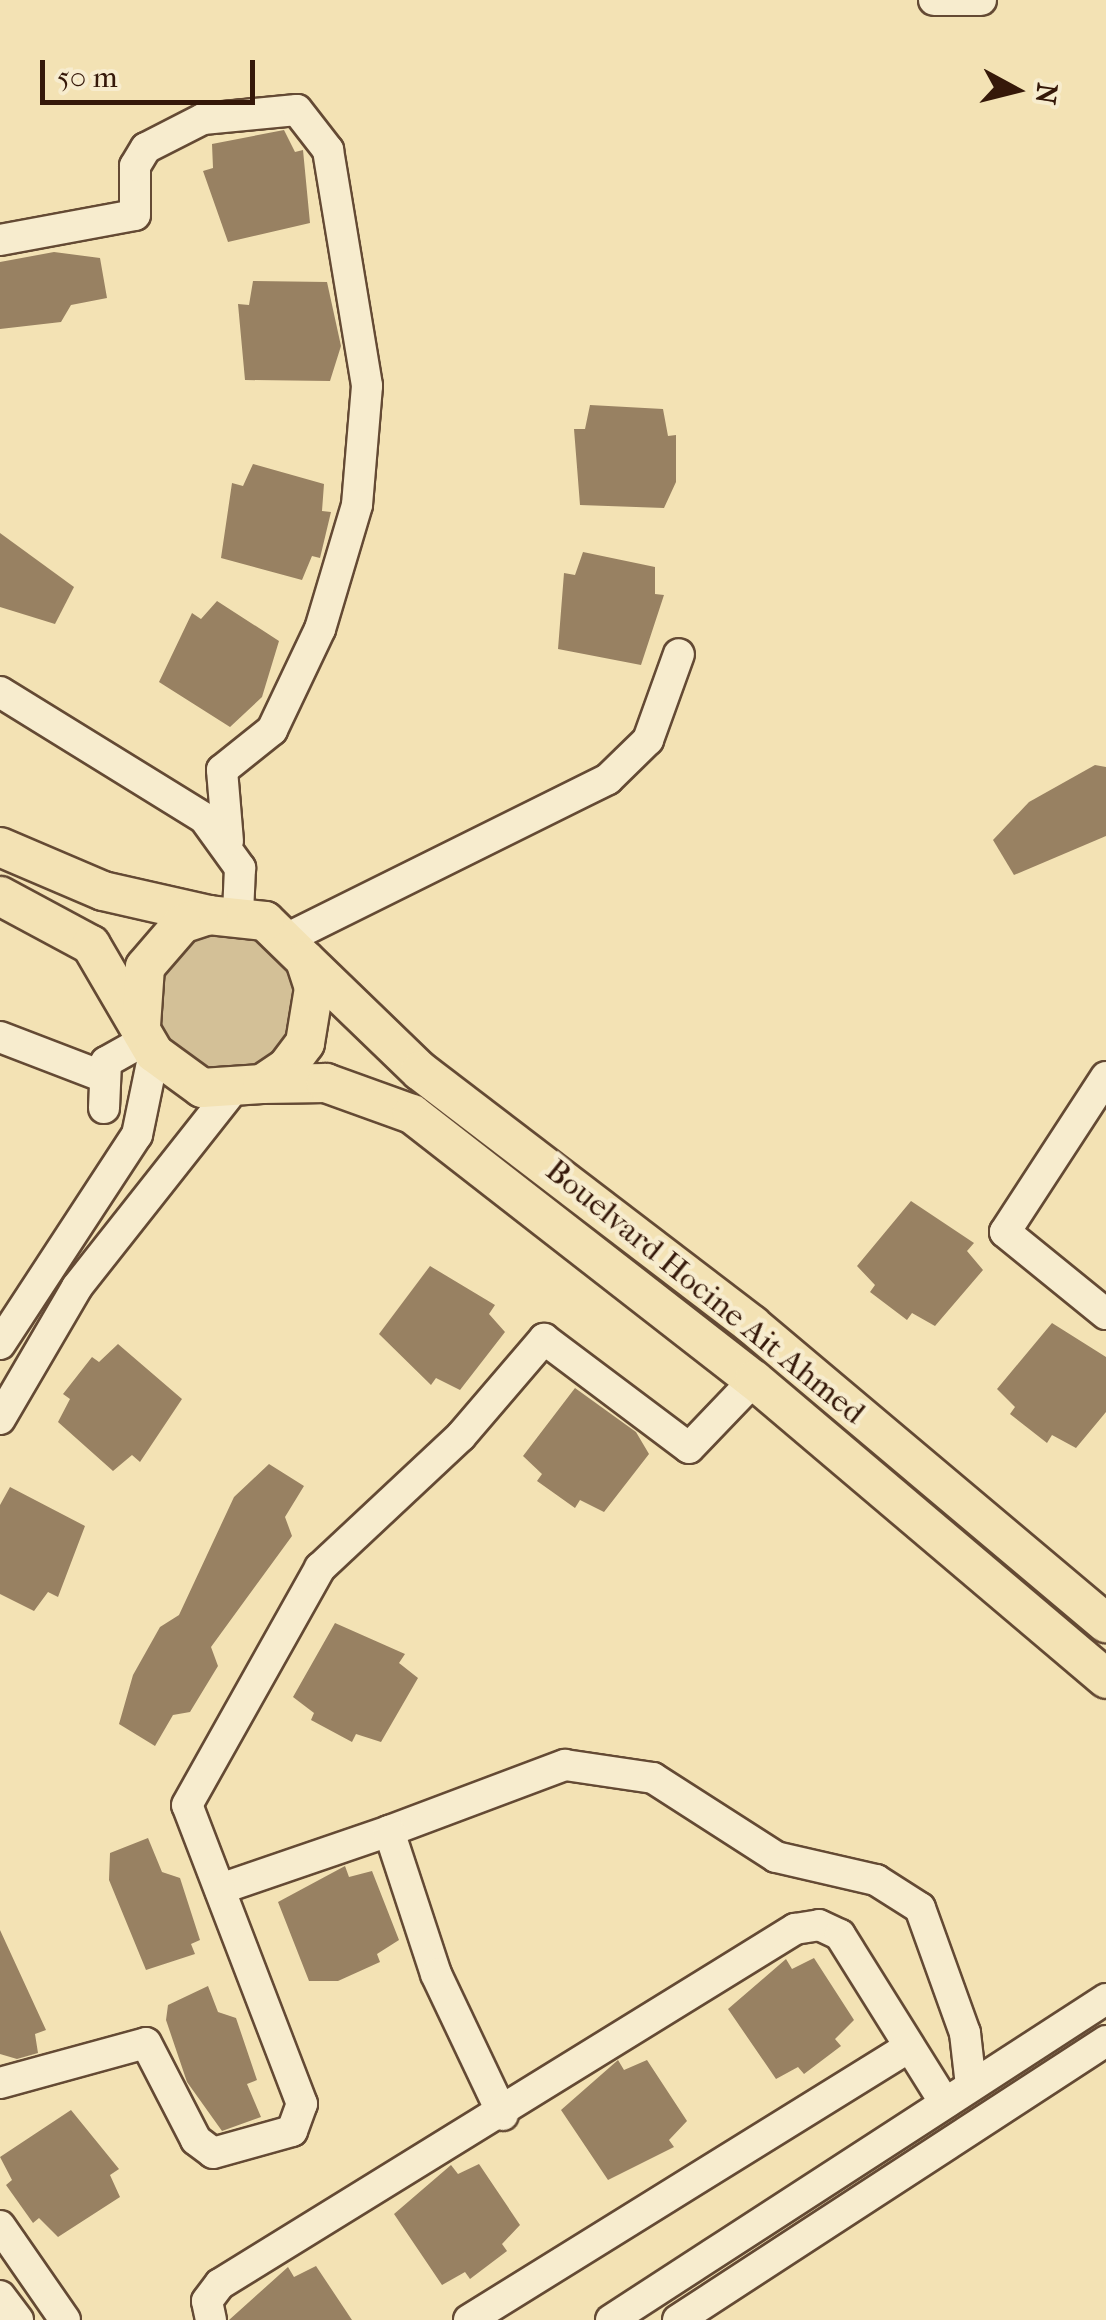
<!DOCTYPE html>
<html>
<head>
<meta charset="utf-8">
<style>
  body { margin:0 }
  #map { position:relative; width:1106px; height:2320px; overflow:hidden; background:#f3e2b4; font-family:"IM FELL French Canon",serif }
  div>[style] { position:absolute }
  .green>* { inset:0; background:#d3c097 }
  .round { border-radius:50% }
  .building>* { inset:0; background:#988162 }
  .roads { filter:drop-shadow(2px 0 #644a34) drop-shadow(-2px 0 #644a34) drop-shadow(0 2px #644a34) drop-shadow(0 -2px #644a34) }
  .minor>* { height:30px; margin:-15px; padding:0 15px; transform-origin:15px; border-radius:15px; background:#f7ecce }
  .major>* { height:38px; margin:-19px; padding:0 19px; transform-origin:19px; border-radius:19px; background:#f3e2b4 }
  span { translate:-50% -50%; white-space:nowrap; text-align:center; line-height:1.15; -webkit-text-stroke:9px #f7ecce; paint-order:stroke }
  .street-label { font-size:32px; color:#351809 }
  .north { position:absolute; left:966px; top:40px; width:100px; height:100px; -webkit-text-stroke:8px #f7ecce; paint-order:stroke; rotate:97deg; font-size:28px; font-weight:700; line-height:40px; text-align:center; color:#351809 }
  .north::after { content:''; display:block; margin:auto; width:35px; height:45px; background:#351809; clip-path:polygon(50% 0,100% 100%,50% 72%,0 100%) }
  .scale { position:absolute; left:40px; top:60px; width:215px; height:45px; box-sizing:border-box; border:5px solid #351809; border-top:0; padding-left:12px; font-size:30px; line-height:35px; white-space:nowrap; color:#351809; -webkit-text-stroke:8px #f7ecce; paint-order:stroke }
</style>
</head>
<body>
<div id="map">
  <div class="green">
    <div class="round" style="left:158px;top:933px;width:138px;height:138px"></div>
  </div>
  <div class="building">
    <div style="clip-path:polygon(284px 130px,295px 152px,303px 150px,310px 223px,228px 242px,203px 171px,213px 168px,212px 144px)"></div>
    <div style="clip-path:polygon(54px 252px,100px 258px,107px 298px,71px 305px,61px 322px,0 329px,0 262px)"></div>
    <div style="clip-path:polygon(253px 281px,327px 282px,341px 346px,330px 381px,245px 380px,238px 304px,249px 305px)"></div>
    <div style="clip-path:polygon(590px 405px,663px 409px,668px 436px,676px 435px,676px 482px,664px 508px,580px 505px,574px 429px,585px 429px)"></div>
    <div style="clip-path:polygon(253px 464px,324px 484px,322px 511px,331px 512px,320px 558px,312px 556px,302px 580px,221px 558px,232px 483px,243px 486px)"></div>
    <div style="clip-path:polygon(0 533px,74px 587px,55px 624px,0 607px)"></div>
    <div style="clip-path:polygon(583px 552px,655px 567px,655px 594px,664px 595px,641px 665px,558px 649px,564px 573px,575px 575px)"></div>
    <div style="clip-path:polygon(217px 601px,279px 641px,262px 697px,230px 727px,159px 682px,192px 613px,201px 619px)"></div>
    <div style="clip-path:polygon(1095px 765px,1106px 767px,1106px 836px,1014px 875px,993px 840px,1029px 802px)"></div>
    <div style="clip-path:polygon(911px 1201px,974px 1243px,967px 1251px,983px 1270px,935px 1326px,912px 1313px,907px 1320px,870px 1292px,875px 1285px,857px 1266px)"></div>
    <div style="clip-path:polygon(430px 1266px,495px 1305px,489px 1314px,505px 1332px,460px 1390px,436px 1378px,431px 1385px,379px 1334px)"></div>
    <div style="clip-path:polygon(1052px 1323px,1106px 1357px,1106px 1412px,1076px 1448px,1052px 1435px,1047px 1443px,1010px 1414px,1015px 1407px,997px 1389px)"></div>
    <div style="clip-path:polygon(118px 1344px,182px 1399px,140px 1462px,132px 1455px,113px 1471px,58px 1422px,70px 1399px,63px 1394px,92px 1357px,99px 1362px)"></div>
    <div style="clip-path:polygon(575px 1388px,636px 1432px,649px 1454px,604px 1512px,580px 1500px,575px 1508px,537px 1481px,542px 1474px,523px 1456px)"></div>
    <div style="clip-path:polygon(269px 1464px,304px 1486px,285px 1517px,292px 1536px,211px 1647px,218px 1666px,190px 1712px,173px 1715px,155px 1746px,119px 1724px,133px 1675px,160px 1627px,179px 1615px,234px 1497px)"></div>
    <div style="clip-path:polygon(10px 1487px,85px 1526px,58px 1597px,48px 1592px,34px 1611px,0 1594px,0 1505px)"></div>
    <div style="clip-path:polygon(335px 1623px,405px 1654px,399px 1663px,418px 1678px,381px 1742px,356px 1734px,352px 1742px,311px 1720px,314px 1713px,293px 1697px)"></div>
    <div style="clip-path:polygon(148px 1838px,162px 1872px,180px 1878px,200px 1940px,191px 1944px,195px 1954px,146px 1970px,109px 1880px,110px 1853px)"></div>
    <div style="clip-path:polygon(345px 1866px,349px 1877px,372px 1871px,399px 1940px,377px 1954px,380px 1962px,338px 1981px,309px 1981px,278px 1902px)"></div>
    <div style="clip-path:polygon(0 1930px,46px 2030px,35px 2034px,38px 2053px,17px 2059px,0 2054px)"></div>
    <div style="clip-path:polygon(814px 1958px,854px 2020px,835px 2039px,841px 2046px,804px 2074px,798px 2067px,776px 2079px,728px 2009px,786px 1959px,792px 1969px)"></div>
    <div style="clip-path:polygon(208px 1986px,218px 2012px,236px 2018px,257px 2080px,247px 2084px,261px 2117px,222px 2131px,187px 2082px,166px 2020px,168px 2005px)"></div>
    <div style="clip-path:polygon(618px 2060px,624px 2070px,647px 2060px,687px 2121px,669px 2140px,674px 2147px,608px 2180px,561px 2110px)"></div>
    <div style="clip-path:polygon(71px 2110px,119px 2169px,110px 2175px,120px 2197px,58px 2237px,39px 2218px,33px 2223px,6px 2185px,12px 2180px,0 2157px)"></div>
    <div style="clip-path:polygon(479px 2164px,520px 2225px,502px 2244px,507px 2251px,470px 2279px,465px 2272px,442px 2285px,394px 2214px,451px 2165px,458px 2174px)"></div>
    <div style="clip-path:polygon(316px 2266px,352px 2320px,229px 2320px,288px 2267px,294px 2277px)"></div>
  </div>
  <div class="roads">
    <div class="minor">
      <div style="left:934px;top:0;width:47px"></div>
      <div style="left:0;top:240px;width:137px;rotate:-10.5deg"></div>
      <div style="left:135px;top:215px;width:49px;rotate:-90deg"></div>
      <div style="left:135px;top:166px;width:21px;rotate:-59deg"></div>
      <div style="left:146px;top:148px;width:64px;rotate:-27deg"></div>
      <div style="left:203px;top:119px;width:94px;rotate:-5.5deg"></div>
      <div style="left:297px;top:110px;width:51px;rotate:52.2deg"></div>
      <div style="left:328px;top:150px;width:239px;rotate:80.6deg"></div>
      <div style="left:367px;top:386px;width:119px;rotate:94.8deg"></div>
      <div style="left:357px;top:505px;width:129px;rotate:106.6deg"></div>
      <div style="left:320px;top:629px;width:112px;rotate:115.4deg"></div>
      <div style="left:272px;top:730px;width:64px;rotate:141.3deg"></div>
      <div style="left:222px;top:770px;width:71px;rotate:85.2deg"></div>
      <div style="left:0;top:692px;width:240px;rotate:31.7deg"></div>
      <div style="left:204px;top:818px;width:62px;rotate:54.2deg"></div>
      <div style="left:240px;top:868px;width:45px;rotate:92.5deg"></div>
      <div style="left:288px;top:938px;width:357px;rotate:-26.4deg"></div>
      <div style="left:608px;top:779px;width:56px;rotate:-44.3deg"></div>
      <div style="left:648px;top:740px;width:91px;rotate:-70.2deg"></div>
      <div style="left:0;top:1037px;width:106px;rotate:21deg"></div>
      <div style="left:1106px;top:1077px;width:185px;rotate:123.1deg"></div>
      <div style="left:1005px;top:1232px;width:130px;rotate:39.1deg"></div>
      <div style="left:104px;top:1108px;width:46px;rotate:-87.5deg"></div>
      <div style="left:106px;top:1062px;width:47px;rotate:-29.3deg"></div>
      <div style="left:0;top:1344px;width:250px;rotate:-56.8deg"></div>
      <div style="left:137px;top:1135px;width:84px;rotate:-78.3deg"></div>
      <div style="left:0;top:1419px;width:153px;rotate:-59.7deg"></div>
      <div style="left:77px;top:1287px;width:250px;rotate:-51.7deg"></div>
      <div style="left:389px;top:1831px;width:188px;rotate:-20.6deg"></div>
      <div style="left:565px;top:1765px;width:89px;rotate:8.4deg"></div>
      <div style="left:653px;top:1778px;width:146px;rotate:32.7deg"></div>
      <div style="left:776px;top:1857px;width:103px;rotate:13deg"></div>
      <div style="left:876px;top:1880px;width:52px;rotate:32.5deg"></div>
      <div style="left:920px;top:1908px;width:133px;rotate:70.2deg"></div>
      <div style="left:965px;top:2033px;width:53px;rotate:83.5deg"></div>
      <div style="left:220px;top:1889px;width:179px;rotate:-18.9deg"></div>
      <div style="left:389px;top:1831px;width:151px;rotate:71.8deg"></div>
      <div style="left:436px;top:1974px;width:156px;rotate:64.6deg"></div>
      <div style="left:0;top:2083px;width:151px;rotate:-15.3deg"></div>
      <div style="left:146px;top:2043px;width:109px;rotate:62.7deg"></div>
      <div style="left:196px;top:2140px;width:21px;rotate:37deg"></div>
      <div style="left:213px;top:2153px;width:82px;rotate:-15.6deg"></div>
      <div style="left:292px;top:2131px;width:29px;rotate:-70deg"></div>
      <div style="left:302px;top:2104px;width:320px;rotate:-111deg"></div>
      <div style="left:187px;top:1805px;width:272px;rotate:-60.7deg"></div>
      <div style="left:320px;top:1568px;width:193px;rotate:-43.1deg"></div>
      <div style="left:461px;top:1436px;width:128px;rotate:-49.4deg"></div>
      <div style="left:544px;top:1339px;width:181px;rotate:36.9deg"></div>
      <div style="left:689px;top:1448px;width:94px;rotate:-46.3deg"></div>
      <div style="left:0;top:2226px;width:114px;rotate:55.3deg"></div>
      <div style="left:0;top:2296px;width:30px;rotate:53deg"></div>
      <div style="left:211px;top:2320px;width:19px;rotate:-102deg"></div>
      <div style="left:207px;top:2301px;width:21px;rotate:-53deg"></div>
      <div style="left:220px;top:2284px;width:676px;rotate:-31.69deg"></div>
      <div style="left:795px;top:1929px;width:24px;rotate:-9deg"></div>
      <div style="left:819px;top:1925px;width:23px;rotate:25deg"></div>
      <div style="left:840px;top:1935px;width:198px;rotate:58deg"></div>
      <div style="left:469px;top:2320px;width:518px;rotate:-31.82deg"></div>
      <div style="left:611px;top:2320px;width:590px;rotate:-32.96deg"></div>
      <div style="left:678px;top:2320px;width:511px;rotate:-33.1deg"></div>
    </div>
    <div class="major">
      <div style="left:0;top:847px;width:112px;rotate:23.1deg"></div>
      <div style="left:103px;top:891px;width:109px;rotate:12.8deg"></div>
      <div style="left:0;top:896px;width:103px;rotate:28.3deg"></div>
      <div style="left:91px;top:945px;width:125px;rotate:59.7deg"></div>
      <div style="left:154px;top:1053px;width:59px;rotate:36.1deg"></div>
      <div style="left:202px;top:1088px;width:60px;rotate:-3.8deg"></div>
      <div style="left:262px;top:1084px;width:30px;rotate:-34deg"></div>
      <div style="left:287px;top:1067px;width:30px;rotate:-53deg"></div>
      <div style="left:305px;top:1043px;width:56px;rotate:-80.7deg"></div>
      <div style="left:314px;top:988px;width:29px;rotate:-108deg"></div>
      <div style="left:305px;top:960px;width:56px;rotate:-135.7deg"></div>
      <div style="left:265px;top:921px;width:56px;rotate:-173.9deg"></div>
      <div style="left:209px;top:915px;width:28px;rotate:162deg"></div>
      <div style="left:182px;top:924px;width:57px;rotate:130.7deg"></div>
      <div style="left:145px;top:967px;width:59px;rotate:93.9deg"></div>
      <div style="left:305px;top:960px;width:160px;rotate:44deg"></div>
      <div style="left:420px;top:1071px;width:418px;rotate:37.4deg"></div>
      <div style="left:752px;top:1325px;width:463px;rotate:40.1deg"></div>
      <div style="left:262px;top:1084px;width:64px;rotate:-0.9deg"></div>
      <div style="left:326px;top:1083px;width:91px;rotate:19.8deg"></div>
      <div style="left:412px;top:1114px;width:433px;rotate:37.9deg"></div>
      <div style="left:754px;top:1380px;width:462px;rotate:40.3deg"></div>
    </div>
  </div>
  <div class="street-label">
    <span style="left:705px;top:1292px;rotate:39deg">Bouelvard Hocine Ait Ahmed</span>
  </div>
  <div class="north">N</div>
  <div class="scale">50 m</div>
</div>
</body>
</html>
